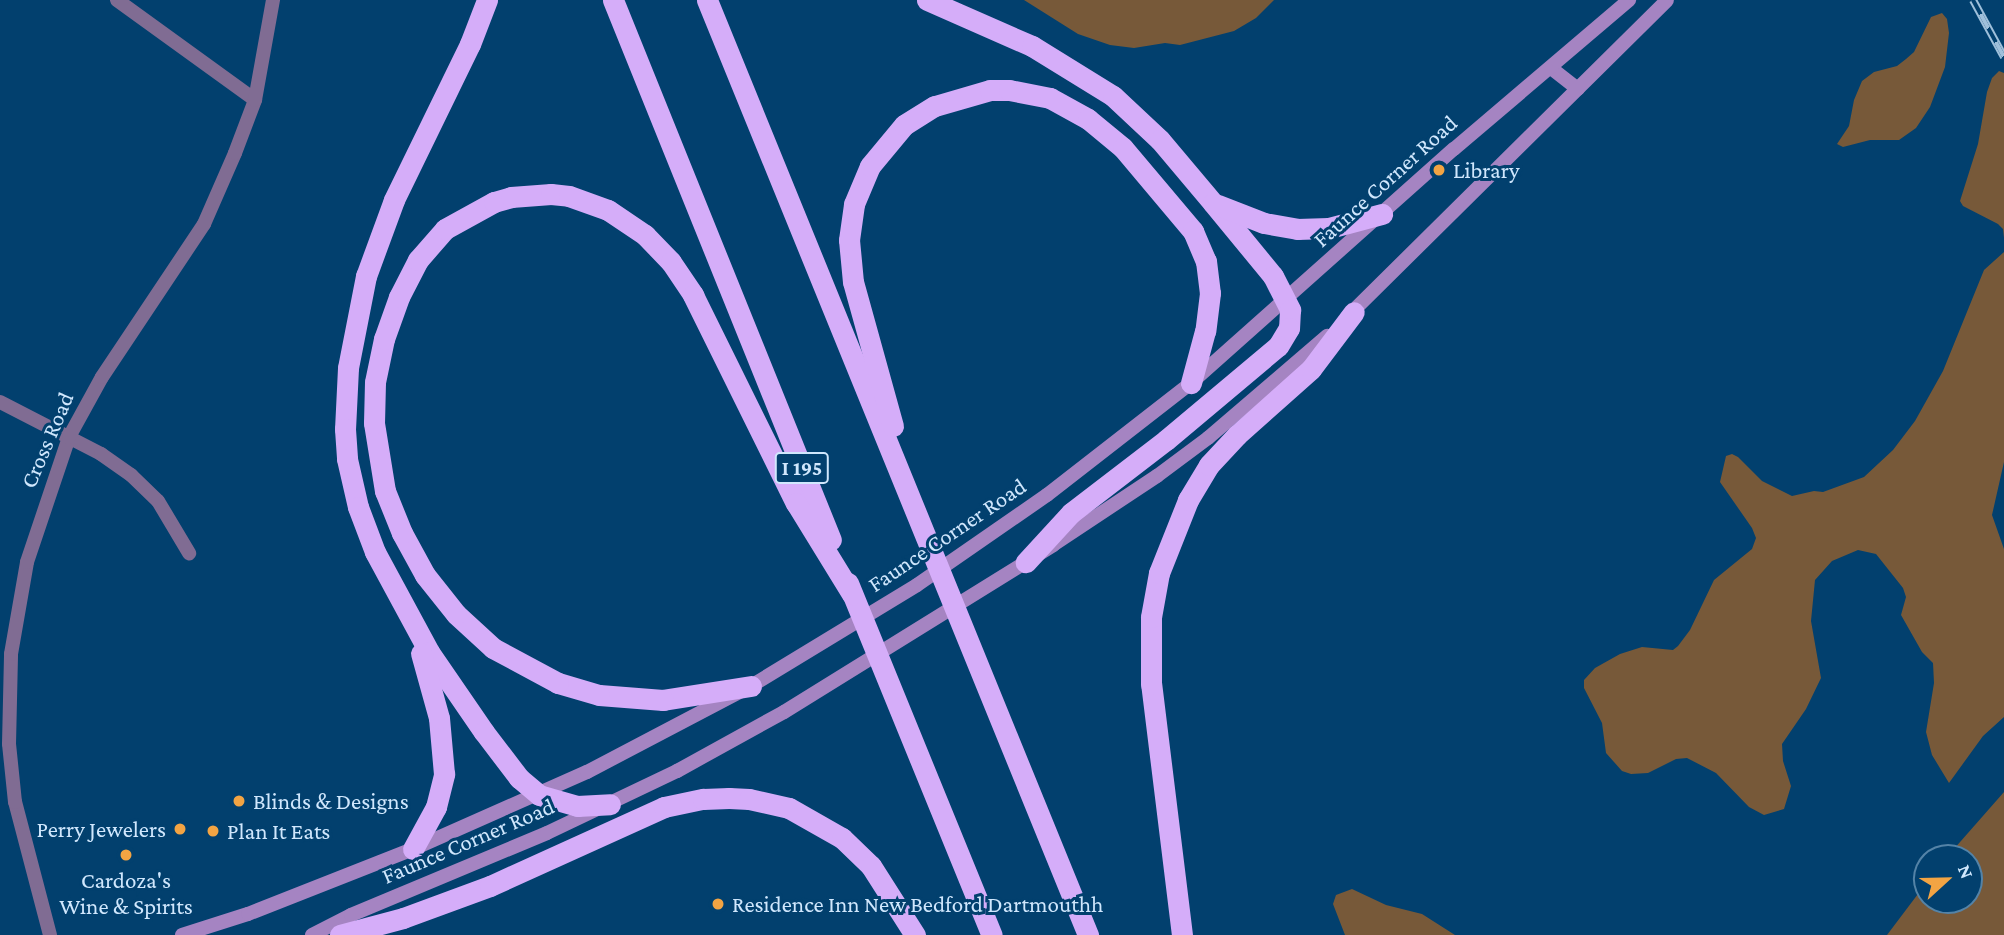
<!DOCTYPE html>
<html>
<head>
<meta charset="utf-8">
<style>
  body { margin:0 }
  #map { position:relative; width:2004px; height:935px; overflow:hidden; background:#02406e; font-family:"Crimson Pro",serif }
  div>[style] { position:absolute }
  .green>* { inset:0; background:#775939 }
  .minor>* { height:14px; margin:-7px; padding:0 7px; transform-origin:7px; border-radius:7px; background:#806c93 }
  .tertiary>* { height:14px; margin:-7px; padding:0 7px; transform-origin:7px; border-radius:7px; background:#806c93 }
  .secondary>* { height:14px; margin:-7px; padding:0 7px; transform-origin:7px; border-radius:7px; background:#a584c2 }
  .motorway>* { height:21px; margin:-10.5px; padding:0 10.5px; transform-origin:10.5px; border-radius:10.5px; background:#d5adf9 }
  .rail>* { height:8px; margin-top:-4px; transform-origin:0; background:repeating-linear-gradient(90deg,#02406e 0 16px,#9fc0db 0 32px); box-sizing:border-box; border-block:2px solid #9fc0db }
  .dots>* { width:19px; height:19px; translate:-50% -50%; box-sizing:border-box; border:4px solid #02406e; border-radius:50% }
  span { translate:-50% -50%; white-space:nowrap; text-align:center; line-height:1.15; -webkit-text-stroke:6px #02406e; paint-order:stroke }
  .shield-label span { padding:2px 5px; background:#02406e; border:2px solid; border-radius:5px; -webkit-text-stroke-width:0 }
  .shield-label { font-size:21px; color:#d0e7fd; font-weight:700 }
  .poi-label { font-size:23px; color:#d0e7fd }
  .left { translate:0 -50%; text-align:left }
  .right { translate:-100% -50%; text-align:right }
  .street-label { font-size:23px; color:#d0e7fd }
  .north { position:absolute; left:1913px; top:844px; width:70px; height:70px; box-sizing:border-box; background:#02406e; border:2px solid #5483a7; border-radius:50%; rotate:68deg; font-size:19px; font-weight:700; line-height:28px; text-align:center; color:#d0e7fd }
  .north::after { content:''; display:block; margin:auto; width:24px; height:32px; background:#f3a443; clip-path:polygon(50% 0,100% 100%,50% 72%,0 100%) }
</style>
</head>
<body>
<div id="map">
  <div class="green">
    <div style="clip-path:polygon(1024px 0,1274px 0,1256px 18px,1234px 31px,1180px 45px,1165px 43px,1134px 48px,1110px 45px,1078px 34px)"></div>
    <div style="clip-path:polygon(1942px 13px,1947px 19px,1949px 33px,1945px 67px,1930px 107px,1916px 128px,1899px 140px,1870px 140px,1843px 147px,1837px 144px,1849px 126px,1854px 100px,1862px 81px,1874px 72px,1897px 66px,1906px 59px,1914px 52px,1931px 17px)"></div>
    <div style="clip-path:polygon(1999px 71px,2004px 73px,2004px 238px,2003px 229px,1998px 224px,1963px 206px,1960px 201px,1978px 144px,1987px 92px,1992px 78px)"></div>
    <div style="clip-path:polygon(2004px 252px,2004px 462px,1992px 515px,2004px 549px,2004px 717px,1983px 736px,1949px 783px,1932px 755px,1926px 732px,1934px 683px,1933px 663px,1922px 652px,1901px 615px,1906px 597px,1903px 588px,1876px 554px,1858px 550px,1832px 561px,1815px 580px,1811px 621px,1821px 678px,1806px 709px,1782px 744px,1783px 761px,1791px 786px,1784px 809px,1764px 815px,1749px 807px,1716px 773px,1687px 758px,1676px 759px,1648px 773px,1631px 774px,1622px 771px,1606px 753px,1602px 723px,1584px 688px,1584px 680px,1595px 668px,1620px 654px,1642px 647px,1673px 650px,1678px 646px,1690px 630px,1714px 580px,1752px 549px,1756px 538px,1752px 528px,1720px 482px,1726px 456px,1732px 454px,1738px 457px,1762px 481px,1792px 496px,1814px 491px,1823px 492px,1864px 477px,1893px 450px,1915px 421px,1943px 371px,1984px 270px)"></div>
    <div style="clip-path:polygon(2004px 792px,2004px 935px,1887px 935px,1927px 882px,1927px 900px,1969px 900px,1969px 858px,1946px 858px)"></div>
    <div style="clip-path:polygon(1352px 889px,1386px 905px,1422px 914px,1455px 935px,1345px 935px,1333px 904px,1336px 895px)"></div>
  </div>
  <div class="minor">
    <div style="left:117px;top:0;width:170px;rotate:35.9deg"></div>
    <div style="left:0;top:402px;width:114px;rotate:27.2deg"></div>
    <div style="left:101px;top:454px;width:37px;rotate:35deg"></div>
    <div style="left:131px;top:475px;width:37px;rotate:44deg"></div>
    <div style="left:158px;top:501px;width:61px;rotate:59.2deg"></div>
  </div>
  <div class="tertiary">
    <div style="left:50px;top:935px;width:138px;rotate:-104.7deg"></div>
    <div style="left:15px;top:802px;width:58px;rotate:-95.9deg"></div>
    <div style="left:9px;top:744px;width:90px;rotate:-88.7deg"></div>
    <div style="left:11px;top:654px;width:93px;rotate:-80.1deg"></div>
    <div style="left:27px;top:562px;width:132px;rotate:-71.4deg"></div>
    <div style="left:69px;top:437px;width:68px;rotate:-61.2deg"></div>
    <div style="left:102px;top:377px;width:184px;rotate:-56.3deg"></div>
    <div style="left:204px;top:224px;width:77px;rotate:-66.4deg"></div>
    <div style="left:235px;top:153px;width:57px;rotate:-69.3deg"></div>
    <div style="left:255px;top:100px;width:102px;rotate:-79.8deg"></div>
  </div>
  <div class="secondary">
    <div style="left:1551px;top:68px;width:34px;rotate:38deg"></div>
    <div style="left:1347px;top:317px;width:450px;rotate:-44.7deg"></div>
    <div style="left:182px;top:935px;width:69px;rotate:-17.7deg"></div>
    <div style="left:248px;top:914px;width:177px;rotate:-21.5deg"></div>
    <div style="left:413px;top:849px;width:190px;rotate:-23.9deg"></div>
    <div style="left:587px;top:772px;width:185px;rotate:-27.7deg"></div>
    <div style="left:751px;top:686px;width:194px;rotate:-31.3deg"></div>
    <div style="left:917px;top:585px;width:158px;rotate:-34.7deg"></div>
    <div style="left:1047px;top:495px;width:182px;rotate:-37.9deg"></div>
    <div style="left:1191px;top:383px;width:352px;rotate:-41.7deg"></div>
    <div style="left:1454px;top:149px;width:230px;rotate:-40.4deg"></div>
    <div style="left:312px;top:935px;width:44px;rotate:-27.1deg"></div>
    <div style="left:351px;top:915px;width:212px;rotate:-22.7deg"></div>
    <div style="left:547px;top:833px;width:144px;rotate:-25.5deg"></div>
    <div style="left:677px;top:771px;width:122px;rotate:-28.9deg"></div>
    <div style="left:784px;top:712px;width:317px;rotate:-31.8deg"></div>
    <div style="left:1053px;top:545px;width:125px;rotate:-33.6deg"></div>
    <div style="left:1157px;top:476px;width:64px;rotate:-36.7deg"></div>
    <div style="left:1208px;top:438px;width:157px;rotate:-40.6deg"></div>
  </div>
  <div class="motorway">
    <div style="left:487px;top:0;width:47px;rotate:111.1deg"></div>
    <div style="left:470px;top:44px;width:174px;rotate:116deg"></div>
    <div style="left:394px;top:200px;width:81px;rotate:110.2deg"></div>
    <div style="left:366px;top:276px;width:94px;rotate:101.1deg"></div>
    <div style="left:348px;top:368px;width:61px;rotate:92.8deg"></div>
    <div style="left:345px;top:429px;width:30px;rotate:86deg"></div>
    <div style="left:347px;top:459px;width:49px;rotate:77.1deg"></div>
    <div style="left:358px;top:507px;width:48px;rotate:69.3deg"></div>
    <div style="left:375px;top:552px;width:114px;rotate:61.6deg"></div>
    <div style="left:429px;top:652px;width:97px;rotate:55.5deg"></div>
    <div style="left:484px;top:732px;width:58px;rotate:52.7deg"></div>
    <div style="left:519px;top:778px;width:26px;rotate:40deg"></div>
    <div style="left:539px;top:795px;width:40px;rotate:16deg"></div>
    <div style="left:577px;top:806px;width:33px;rotate:-3deg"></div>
    <div style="left:613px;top:0;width:582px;rotate:68.02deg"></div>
    <div style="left:707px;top:0;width:1010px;rotate:67.83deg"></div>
    <div style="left:927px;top:0;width:115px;rotate:23.7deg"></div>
    <div style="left:1032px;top:46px;width:95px;rotate:31.7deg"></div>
    <div style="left:1113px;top:96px;width:64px;rotate:43.1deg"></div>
    <div style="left:1160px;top:140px;width:82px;rotate:49.9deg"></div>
    <div style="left:1213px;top:203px;width:94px;rotate:50.6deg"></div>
    <div style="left:1273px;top:276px;width:38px;rotate:63deg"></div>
    <div style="left:1290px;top:310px;width:18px;rotate:93deg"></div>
    <div style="left:1289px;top:328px;width:21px;rotate:121deg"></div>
    <div style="left:1278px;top:346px;width:146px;rotate:140deg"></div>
    <div style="left:1166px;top:440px;width:120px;rotate:142.5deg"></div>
    <div style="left:1071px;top:513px;width:67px;rotate:132.6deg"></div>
    <div style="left:1218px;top:205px;width:49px;rotate:21.4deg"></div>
    <div style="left:1264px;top:223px;width:34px;rotate:10deg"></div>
    <div style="left:1297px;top:229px;width:32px;rotate:-2deg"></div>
    <div style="left:1329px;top:228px;width:55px;rotate:-14.8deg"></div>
    <div style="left:893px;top:426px;width:149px;rotate:-105.5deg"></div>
    <div style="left:853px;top:282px;width:42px;rotate:-95.4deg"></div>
    <div style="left:849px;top:240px;width:36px;rotate:-82deg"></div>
    <div style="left:854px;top:204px;width:41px;rotate:-67.2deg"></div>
    <div style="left:870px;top:166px;width:53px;rotate:-50.3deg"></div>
    <div style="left:904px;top:125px;width:36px;rotate:-32deg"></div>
    <div style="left:935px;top:106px;width:57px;rotate:-16.2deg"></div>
    <div style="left:990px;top:90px;width:19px"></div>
    <div style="left:1009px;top:90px;width:42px;rotate:11deg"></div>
    <div style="left:1050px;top:98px;width:43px;rotate:28.9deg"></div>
    <div style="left:1088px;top:119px;width:45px;rotate:39.6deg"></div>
    <div style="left:1123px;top:148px;width:109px;rotate:49.9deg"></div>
    <div style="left:1193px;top:231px;width:33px;rotate:67deg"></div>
    <div style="left:1206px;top:261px;width:32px;rotate:83deg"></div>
    <div style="left:1210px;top:293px;width:38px;rotate:97deg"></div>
    <div style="left:1205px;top:331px;width:54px;rotate:105.1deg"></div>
    <div style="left:848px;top:583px;width:380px;rotate:67.8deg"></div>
    <div style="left:751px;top:686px;width:89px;rotate:171deg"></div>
    <div style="left:663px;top:700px;width:64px;rotate:-175.5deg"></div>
    <div style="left:599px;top:695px;width:43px;rotate:-163.7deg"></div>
    <div style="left:558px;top:683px;width:74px;rotate:-151.7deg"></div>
    <div style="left:493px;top:648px;width:50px;rotate:-137.4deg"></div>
    <div style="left:456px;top:614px;width:50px;rotate:-128.5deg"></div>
    <div style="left:425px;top:575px;width:48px;rotate:-118.7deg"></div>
    <div style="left:402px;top:533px;width:45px;rotate:-112deg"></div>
    <div style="left:385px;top:491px;width:69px;rotate:-99.2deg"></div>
    <div style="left:374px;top:423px;width:41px;rotate:-88.6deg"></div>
    <div style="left:375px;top:382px;width:44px;rotate:-78.2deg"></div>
    <div style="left:384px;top:339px;width:45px;rotate:-70.3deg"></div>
    <div style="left:399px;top:297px;width:42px;rotate:-62.8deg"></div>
    <div style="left:418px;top:260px;width:41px;rotate:-48.9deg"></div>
    <div style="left:445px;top:229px;width:56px;rotate:-28.9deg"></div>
    <div style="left:494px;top:202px;width:18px;rotate:-16deg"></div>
    <div style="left:511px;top:197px;width:40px;rotate:-4.3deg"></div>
    <div style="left:551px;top:194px;width:18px;rotate:6deg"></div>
    <div style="left:569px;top:196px;width:41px;rotate:19.7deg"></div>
    <div style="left:608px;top:210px;width:45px;rotate:34deg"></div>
    <div style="left:645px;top:235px;width:37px;rotate:46deg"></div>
    <div style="left:671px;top:262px;width:40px;rotate:56deg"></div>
    <div style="left:693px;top:295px;width:232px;rotate:63.7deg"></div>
    <div style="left:796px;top:503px;width:107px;rotate:58.4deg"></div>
    <div style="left:413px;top:849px;width:48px;rotate:-61.3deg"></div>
    <div style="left:436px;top:807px;width:34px;rotate:-76deg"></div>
    <div style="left:444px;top:774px;width:56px;rotate:-95.1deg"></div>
    <div style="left:439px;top:718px;width:67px;rotate:-105.5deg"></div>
    <div style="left:340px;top:935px;width:65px;rotate:-15.1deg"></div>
    <div style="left:403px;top:918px;width:93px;rotate:-20.2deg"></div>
    <div style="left:490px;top:886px;width:191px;rotate:-24.4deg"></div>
    <div style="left:664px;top:807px;width:40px;rotate:-12deg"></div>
    <div style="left:703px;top:799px;width:26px;rotate:-2deg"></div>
    <div style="left:729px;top:798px;width:20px;rotate:3deg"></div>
    <div style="left:749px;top:799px;width:41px;rotate:12.7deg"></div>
    <div style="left:789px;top:808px;width:61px;rotate:29.5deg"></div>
    <div style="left:842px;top:838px;width:40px;rotate:44deg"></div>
    <div style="left:871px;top:866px;width:82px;rotate:57.5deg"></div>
    <div style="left:1182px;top:935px;width:253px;rotate:-97deg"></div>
    <div style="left:1151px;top:684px;width:67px;rotate:-90deg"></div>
    <div style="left:1151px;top:617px;width:45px;rotate:-79.7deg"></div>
    <div style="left:1159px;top:573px;width:79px;rotate:-68.3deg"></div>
    <div style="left:1188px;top:500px;width:41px;rotate:-59deg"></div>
    <div style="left:1209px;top:465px;width:41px;rotate:-47deg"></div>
    <div style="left:1237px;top:435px;width:99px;rotate:-41.7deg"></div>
    <div style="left:1311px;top:369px;width:71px;rotate:-53deg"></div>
  </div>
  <div class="rail">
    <div style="left:1973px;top:0;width:65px;rotate:61.5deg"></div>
  </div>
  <div class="dots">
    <div style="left:1439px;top:170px;background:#f3a443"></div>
    <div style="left:239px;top:801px;background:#f3a443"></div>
    <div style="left:180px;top:829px;background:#f3a443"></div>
    <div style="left:213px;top:831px;background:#f3a443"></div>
    <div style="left:126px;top:855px;background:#f3a443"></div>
    <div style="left:718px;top:904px;background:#f3a443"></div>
  </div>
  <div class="shield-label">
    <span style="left:802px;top:468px">I 195</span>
  </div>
  <div class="poi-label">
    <span class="left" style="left:1453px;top:170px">Library</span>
    <span class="left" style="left:253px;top:801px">Blinds &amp; Designs</span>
    <span class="right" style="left:166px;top:829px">Perry Jewelers</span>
    <span class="left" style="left:227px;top:831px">Plan It Eats</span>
    <span style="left:126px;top:893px">Cardoza's<br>Wine &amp; Spirits</span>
    <span class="left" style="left:732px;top:904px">Residence Inn New Bedford Dartmouthh</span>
  </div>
  <div class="street-label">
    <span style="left:1385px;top:181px;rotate:-42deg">Faunce Corner Road</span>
    <span style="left:47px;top:440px;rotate:-67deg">Cross Road</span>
    <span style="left:947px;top:535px;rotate:-34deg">Faunce Corner Road</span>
    <span style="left:468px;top:841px;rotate:-23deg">Faunce Corner Road</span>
  </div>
  <div class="north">N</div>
</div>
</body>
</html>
